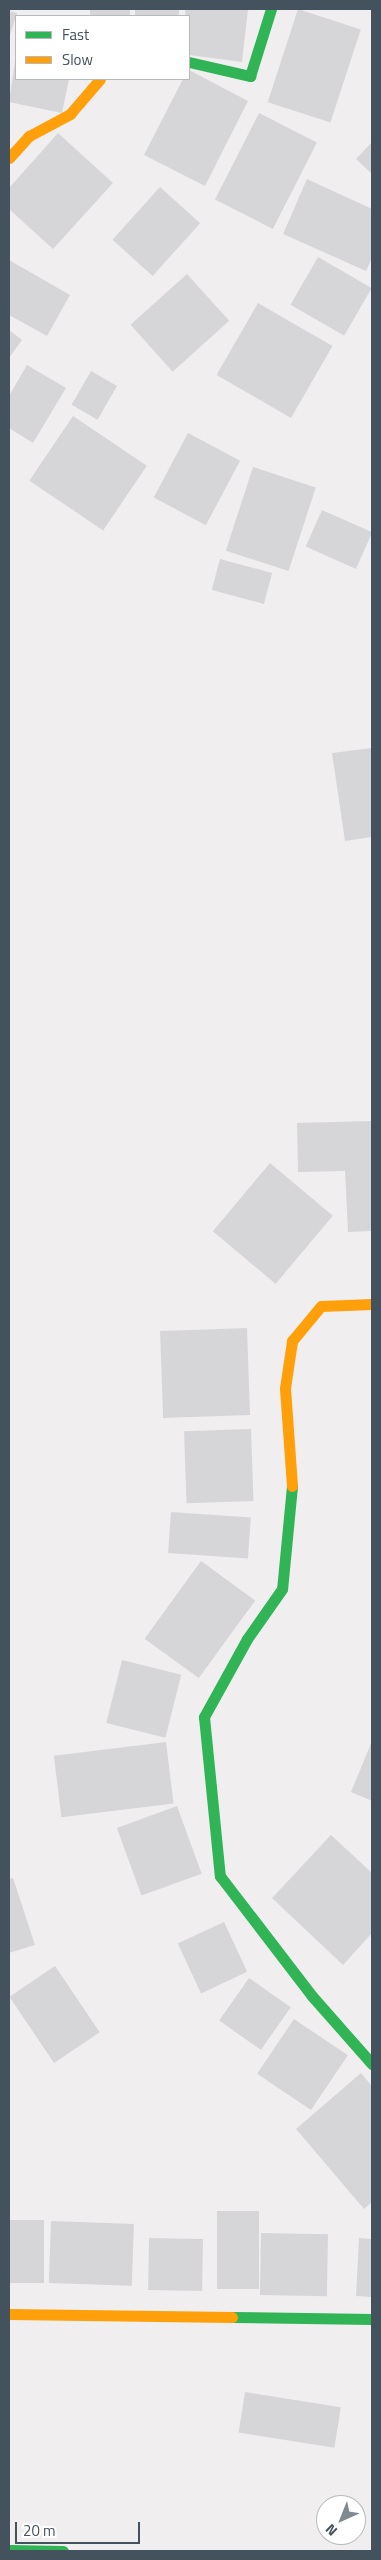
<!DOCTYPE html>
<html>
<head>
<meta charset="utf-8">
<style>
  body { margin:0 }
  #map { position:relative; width:381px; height:2560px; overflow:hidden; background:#f0eeef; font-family:"Titillium Web",sans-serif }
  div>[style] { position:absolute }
  .building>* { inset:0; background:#d6d6d9; transform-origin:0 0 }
  .fast>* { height:11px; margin:-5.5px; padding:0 5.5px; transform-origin:5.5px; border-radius:5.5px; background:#30b455 }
  .slow>* { height:11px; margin:-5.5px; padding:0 5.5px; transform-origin:5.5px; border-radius:5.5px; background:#ff9f0a }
  span { translate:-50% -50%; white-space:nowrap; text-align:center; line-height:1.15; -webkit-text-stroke:5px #fff; paint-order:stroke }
  .frame { position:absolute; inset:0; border:10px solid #44525d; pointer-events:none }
  .legend { position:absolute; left:15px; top:15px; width:175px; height:65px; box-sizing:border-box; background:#fff; border:1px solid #b4babe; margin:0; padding:6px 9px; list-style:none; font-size:15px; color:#44525d }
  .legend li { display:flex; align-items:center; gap:10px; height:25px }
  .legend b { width:25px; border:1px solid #b4babe }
  .north { position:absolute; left:316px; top:2495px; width:50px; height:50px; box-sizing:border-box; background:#fff; border:1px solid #b4babe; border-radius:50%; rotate:224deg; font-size:14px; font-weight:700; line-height:20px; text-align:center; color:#44525d }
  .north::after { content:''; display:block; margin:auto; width:18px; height:22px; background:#808990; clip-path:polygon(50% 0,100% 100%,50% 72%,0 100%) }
  .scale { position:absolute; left:15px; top:2522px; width:125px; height:22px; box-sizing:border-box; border:2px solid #44525d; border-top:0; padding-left:6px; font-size:15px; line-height:18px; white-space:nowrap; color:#44525d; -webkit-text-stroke:4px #fff; paint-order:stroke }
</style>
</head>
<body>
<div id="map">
  <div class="building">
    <div style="left:90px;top:9px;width:40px;height:7px"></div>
    <div style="left:135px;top:9px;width:44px;height:7px"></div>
    <div style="clip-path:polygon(185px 9px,248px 9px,242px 62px,189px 55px)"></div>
    <div style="left:298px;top:9px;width:66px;height:98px;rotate:18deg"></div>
    <div style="clip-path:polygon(9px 11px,17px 13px,9px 38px)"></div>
    <div style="clip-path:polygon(15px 61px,16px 79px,69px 79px,62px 113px,9px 102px)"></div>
    <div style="clip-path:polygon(189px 70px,248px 101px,205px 186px,144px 155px,183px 79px,189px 79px)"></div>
    <div style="left:259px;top:113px;width:65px;height:97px;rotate:27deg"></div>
    <div style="clip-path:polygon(58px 133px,113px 183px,53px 249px,9px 209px,9px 188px)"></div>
    <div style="clip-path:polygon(372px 142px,372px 174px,356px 159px)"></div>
    <div style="clip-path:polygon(307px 179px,372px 209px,372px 258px,366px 271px,283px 234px)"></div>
    <div style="left:160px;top:187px;width:54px;height:71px;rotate:42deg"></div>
    <div style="left:318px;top:257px;width:62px;height:55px;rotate:30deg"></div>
    <div style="clip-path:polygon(9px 260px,70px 295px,47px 336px,9px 315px)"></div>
    <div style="left:187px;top:274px;width:63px;height:76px;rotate:48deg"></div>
    <div style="left:258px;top:303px;width:86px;height:83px;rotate:30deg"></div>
    <div style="clip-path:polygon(9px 330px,22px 340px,9px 358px)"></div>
    <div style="clip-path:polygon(27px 365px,66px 388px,33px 443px,9px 428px,9px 396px)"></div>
    <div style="left:91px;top:371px;width:30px;height:39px;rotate:30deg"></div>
    <div style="left:73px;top:416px;width:89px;height:78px;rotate:34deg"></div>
    <div style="left:188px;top:433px;width:59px;height:73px;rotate:28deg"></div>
    <div style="left:253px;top:467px;width:66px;height:88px;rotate:18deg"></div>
    <div style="left:322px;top:510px;width:55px;height:40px;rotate:24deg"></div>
    <div style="left:220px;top:559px;width:54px;height:32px;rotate:15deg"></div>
    <div style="clip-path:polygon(372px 748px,372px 837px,345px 841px,332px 753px)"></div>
    <div style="clip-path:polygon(372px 1121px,372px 1231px,348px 1232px,345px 1171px,298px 1172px,297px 1123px)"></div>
    <div style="left:270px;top:1163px;width:82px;height:89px;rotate:40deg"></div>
    <div style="left:247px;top:1328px;width:87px;height:87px;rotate:88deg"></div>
    <div style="left:251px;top:1429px;width:72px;height:67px;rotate:88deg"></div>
    <div style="left:171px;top:1512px;width:80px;height:41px;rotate:4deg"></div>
    <div style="left:201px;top:1561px;width:67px;height:96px;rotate:36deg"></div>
    <div style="left:122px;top:1660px;width:61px;height:65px;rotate:14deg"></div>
    <div style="clip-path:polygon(372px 1741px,372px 1801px,351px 1792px)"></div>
    <div style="left:166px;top:1742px;width:62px;height:113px;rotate:83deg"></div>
    <div style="left:177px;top:1806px;width:72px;height:64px;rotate:70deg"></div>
    <div style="clip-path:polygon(331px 1835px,372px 1873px,372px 1933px,343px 1965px,272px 1898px)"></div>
    <div style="clip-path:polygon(13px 1878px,35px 1945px,9px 1953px,9px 1879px)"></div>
    <div style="left:224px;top:1922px;width:55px;height:51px;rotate:65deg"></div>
    <div style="left:55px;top:1966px;width:80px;height:55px;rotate:56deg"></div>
    <div style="left:249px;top:1978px;width:51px;height:52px;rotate:35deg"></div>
    <div style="left:294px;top:2019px;width:65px;height:66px;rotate:34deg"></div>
    <div style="clip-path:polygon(361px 2073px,372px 2086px,372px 2202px,364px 2209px,296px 2129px)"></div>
    <div style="left:217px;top:2211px;width:42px;height:78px"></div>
    <div style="left:9px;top:2220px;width:35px;height:63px"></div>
    <div style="left:51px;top:2221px;width:83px;height:62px;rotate:2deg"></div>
    <div style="left:261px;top:2233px;width:67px;height:62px;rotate:1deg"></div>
    <div style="left:149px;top:2238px;width:54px;height:52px;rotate:1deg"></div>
    <div style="clip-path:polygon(359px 2238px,372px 2239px,372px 2297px,356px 2296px)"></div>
    <div style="left:245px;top:2392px;width:97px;height:41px;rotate:9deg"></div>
  </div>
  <div class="fast">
    <div style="left:189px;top:62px;width:63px;rotate:12.9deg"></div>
    <div style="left:250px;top:76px;width:70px;rotate:-72.6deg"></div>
    <div style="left:292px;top:1486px;width:103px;rotate:95.5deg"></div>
    <div style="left:282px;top:1589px;width:61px;rotate:125deg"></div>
    <div style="left:247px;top:1639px;width:89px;rotate:118.9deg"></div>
    <div style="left:204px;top:1717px;width:160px;rotate:84.3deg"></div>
    <div style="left:220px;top:1876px;width:151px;rotate:52.5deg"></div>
    <div style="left:312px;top:1996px;width:91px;rotate:48.6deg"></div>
    <div style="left:232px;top:2317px;width:140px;rotate:0.8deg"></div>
    <div style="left:9px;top:2550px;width:54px;rotate:1.1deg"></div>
  </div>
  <div class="slow">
    <div style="left:9px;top:158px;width:30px;rotate:-48deg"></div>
    <div style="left:29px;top:136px;width:47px;rotate:-28.2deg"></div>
    <div style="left:70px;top:114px;width:46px;rotate:-49.4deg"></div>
    <div style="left:292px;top:1486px;width:98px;rotate:-94.1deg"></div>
    <div style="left:285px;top:1388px;width:48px;rotate:-81.5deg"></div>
    <div style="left:292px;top:1341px;width:45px;rotate:-50.4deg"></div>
    <div style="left:321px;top:1306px;width:51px;rotate:-2.2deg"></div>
    <div style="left:9px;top:2314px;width:223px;rotate:0.8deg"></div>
  </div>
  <div class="frame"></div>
  <ul class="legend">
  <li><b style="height:6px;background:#30b455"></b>Fast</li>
  <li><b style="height:6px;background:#ff9f0a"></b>Slow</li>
  </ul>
  <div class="north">N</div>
  <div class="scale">20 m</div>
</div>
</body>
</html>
